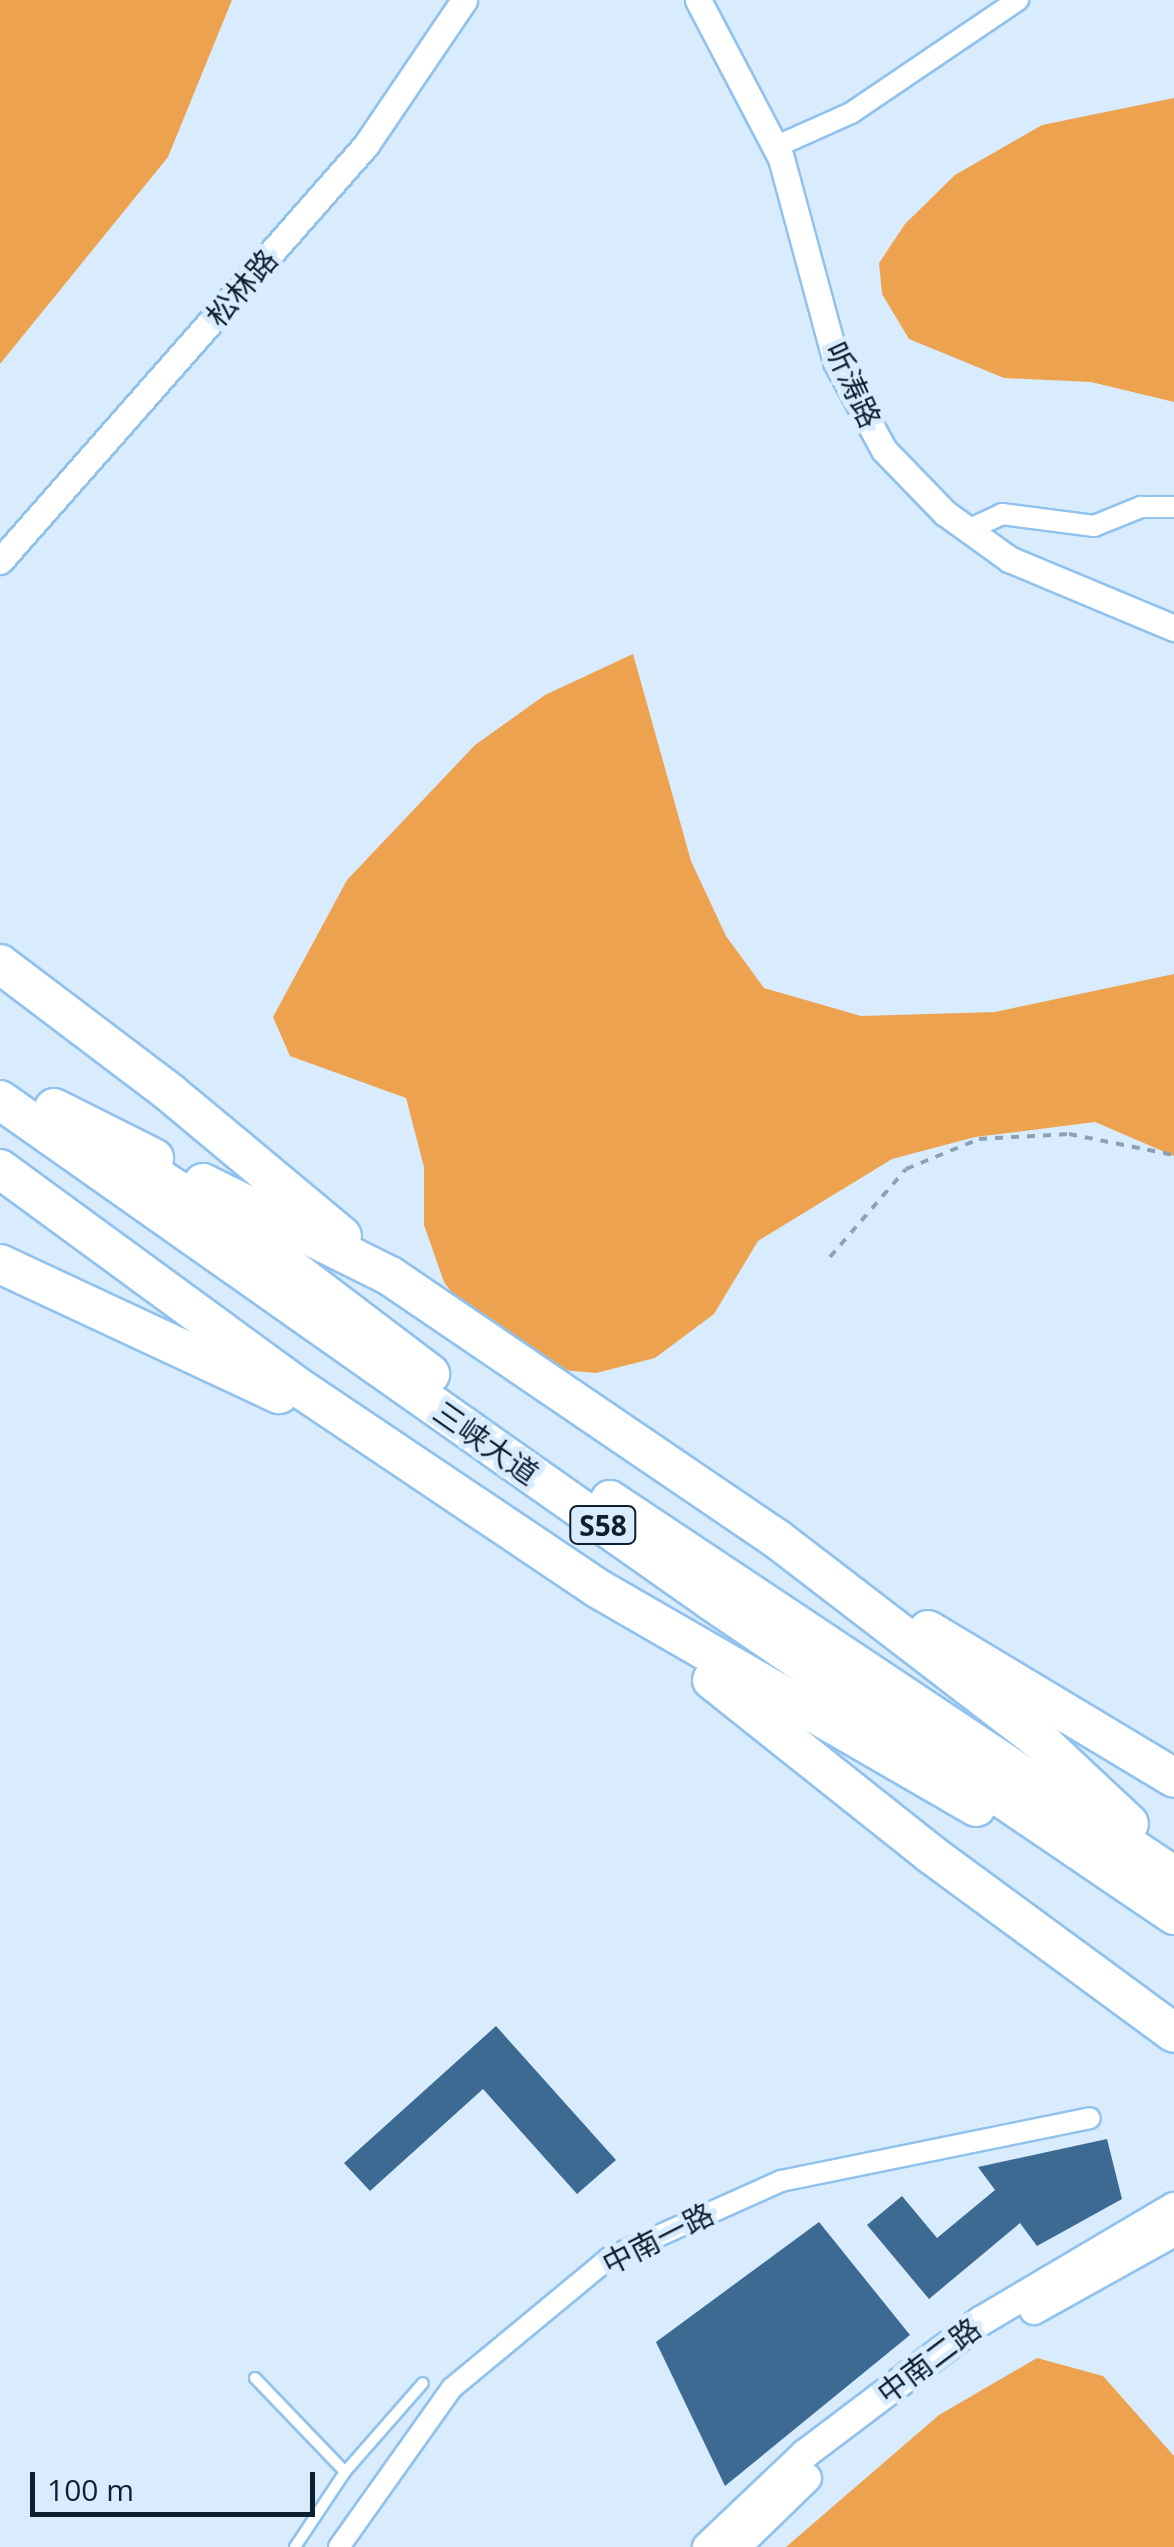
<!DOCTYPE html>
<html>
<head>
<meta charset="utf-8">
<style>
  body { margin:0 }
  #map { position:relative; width:1174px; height:2547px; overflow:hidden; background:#d8ecfe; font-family:"Open Sans","Noto Sans SC",sans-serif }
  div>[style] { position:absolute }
  .forest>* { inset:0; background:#eda250 }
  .building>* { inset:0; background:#3c6a92 }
  .path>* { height:4px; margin-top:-2px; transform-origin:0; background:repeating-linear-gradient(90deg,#8da1b3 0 8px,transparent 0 16px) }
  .roads { filter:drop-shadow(2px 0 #90c2ed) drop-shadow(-2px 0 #90c2ed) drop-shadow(0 2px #90c2ed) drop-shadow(0 -2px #90c2ed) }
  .service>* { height:10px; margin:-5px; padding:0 5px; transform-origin:5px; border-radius:5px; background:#fff }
  .minor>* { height:20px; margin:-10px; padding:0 10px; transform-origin:10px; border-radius:10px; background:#fff }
  .tertiary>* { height:25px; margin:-12.5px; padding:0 12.5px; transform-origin:12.5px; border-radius:12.5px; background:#fff }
  .secondary>* { height:28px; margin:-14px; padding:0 14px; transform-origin:14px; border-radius:14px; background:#fff }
  .motorway>* { height:38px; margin:-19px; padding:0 19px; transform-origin:19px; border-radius:19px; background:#fff }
  span { translate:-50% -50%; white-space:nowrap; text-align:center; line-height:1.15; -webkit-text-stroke:10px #d8ecfe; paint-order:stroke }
  .shield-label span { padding:2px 8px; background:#d8ecfe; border:2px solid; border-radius:8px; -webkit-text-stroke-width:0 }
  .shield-label { font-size:28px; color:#0c2030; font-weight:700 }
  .street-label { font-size:30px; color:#0c2030 }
  .scale { position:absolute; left:30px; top:2472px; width:285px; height:45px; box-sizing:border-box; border:5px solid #0c2030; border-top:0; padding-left:12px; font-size:30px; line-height:35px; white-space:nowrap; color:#0c2030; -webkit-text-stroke:8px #d8ecfe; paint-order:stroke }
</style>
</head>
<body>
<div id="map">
  <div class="forest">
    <div style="clip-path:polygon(0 0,232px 0,168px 157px,0 364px)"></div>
    <div style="clip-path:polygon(1174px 98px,1174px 402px,1091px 382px,1004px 378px,909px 339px,882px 294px,879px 263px,905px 224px,955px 175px,1042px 125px)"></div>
    <div style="clip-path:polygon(633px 654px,691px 861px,726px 936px,764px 988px,861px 1016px,995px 1012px,1174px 974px,1174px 1156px,1095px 1122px,975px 1137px,892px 1159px,758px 1241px,714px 1314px,655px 1358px,596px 1373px,539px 1368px,485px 1339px,444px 1282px,424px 1225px,424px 1167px,406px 1098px,290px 1056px,273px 1017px,347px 880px,475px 745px,545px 695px)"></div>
    <div style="clip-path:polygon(1037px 2358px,1103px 2376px,1174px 2456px,1174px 2547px,786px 2547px,939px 2415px)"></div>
  </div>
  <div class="building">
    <div style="clip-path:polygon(496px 2026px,616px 2160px,577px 2194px,483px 2089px,370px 2191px,344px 2163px)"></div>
    <div style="clip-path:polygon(1107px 2139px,1122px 2199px,1037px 2246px,1020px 2223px,929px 2299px,867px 2225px,902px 2196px,937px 2238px,995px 2190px,978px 2167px)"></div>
    <div style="clip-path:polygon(819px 2222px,910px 2335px,725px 2486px,656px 2342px)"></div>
  </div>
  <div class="path">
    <div style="left:830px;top:1257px;width:116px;rotate:-49.2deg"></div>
    <div style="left:906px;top:1169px;width:79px;rotate:-22.3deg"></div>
    <div style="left:979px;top:1139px;width:90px;rotate:-3.2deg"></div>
    <div style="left:1069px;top:1134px;width:107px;rotate:11.3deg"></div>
  </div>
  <div class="roads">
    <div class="service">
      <div style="left:255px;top:2378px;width:130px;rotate:46.2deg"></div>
      <div style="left:295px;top:2547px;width:90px;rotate:-56.3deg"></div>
      <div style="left:345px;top:2472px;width:118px;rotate:-48.8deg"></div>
    </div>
    <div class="minor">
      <div style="left:775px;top:147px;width:83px;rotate:-24.1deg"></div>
      <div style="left:851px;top:113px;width:202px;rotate:-34.1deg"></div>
      <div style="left:968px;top:530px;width:38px;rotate:-25deg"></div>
      <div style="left:1002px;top:514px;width:93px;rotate:7.4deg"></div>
      <div style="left:1094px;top:526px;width:51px;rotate:-22deg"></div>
      <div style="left:1141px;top:507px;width:33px"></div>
      <div style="left:339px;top:2547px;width:195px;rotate:-54.6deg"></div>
      <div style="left:452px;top:2388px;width:204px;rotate:-39.6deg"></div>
      <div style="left:609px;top:2258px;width:188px;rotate:-24.1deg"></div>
      <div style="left:781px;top:2181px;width:315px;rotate:-11.5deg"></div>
    </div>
    <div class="tertiary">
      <div style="left:698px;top:0;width:178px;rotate:62.3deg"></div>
      <div style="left:781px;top:158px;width:211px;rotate:74.9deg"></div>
      <div style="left:836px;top:362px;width:100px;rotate:61.4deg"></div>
      <div style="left:884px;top:450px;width:88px;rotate:45.9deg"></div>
      <div style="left:945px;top:513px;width:79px;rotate:35.7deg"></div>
      <div style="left:1009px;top:559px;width:179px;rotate:22.7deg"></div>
      <div style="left:0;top:561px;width:554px;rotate:-48.66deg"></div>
      <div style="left:366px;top:145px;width:175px;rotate:-55.9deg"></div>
    </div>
    <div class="secondary">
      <div style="left:1034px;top:2310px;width:160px;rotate:-29.1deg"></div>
      <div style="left:707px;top:2547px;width:135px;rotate:-43.5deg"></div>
      <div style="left:805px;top:2454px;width:221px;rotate:-37.1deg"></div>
      <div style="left:981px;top:2321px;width:224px;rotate:-30.6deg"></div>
      <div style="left:736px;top:2547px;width:99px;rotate:-44.2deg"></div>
    </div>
    <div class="motorway">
      <div style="left:0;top:964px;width:212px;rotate:37.1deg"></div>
      <div style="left:169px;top:1092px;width:225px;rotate:39.8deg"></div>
      <div style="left:0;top:1100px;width:868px;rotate:35.15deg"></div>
      <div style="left:710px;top:1600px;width:561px;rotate:34.17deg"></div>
      <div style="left:54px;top:1108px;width:112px;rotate:26.6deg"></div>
      <div style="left:125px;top:1156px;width:160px;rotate:33.3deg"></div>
      <div style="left:259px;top:1244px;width:215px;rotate:37.2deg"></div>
      <div style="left:0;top:1169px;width:369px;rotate:36.2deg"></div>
      <div style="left:298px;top:1387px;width:360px;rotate:33.9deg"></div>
      <div style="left:597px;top:1588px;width:438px;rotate:30deg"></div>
      <div style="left:203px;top:1183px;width:209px;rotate:26.4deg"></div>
      <div style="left:390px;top:1276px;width:468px;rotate:34.2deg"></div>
      <div style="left:777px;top:1539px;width:338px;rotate:37.5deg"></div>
      <div style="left:1045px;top:1745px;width:115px;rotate:43.2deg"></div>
      <div style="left:0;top:1264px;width:308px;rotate:25deg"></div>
      <div style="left:610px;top:1500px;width:678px;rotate:33.69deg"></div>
      <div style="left:928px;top:1630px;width:287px;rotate:31deg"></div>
      <div style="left:712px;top:1680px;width:281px;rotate:38.5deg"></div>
      <div style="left:932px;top:1855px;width:300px;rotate:36.3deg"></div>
    </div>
  </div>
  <div class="shield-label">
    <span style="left:603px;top:1525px">S58</span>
  </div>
  <div class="street-label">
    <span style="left:242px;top:288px;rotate:-49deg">松林路</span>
    <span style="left:853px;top:385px;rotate:65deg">听涛路</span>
    <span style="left:486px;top:1443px;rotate:35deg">三峡大道</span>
    <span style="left:658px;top:2239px;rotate:-27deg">中南一路</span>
    <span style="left:929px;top:2361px;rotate:-37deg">中南二路</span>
  </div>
  <div class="scale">100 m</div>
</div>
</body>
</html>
